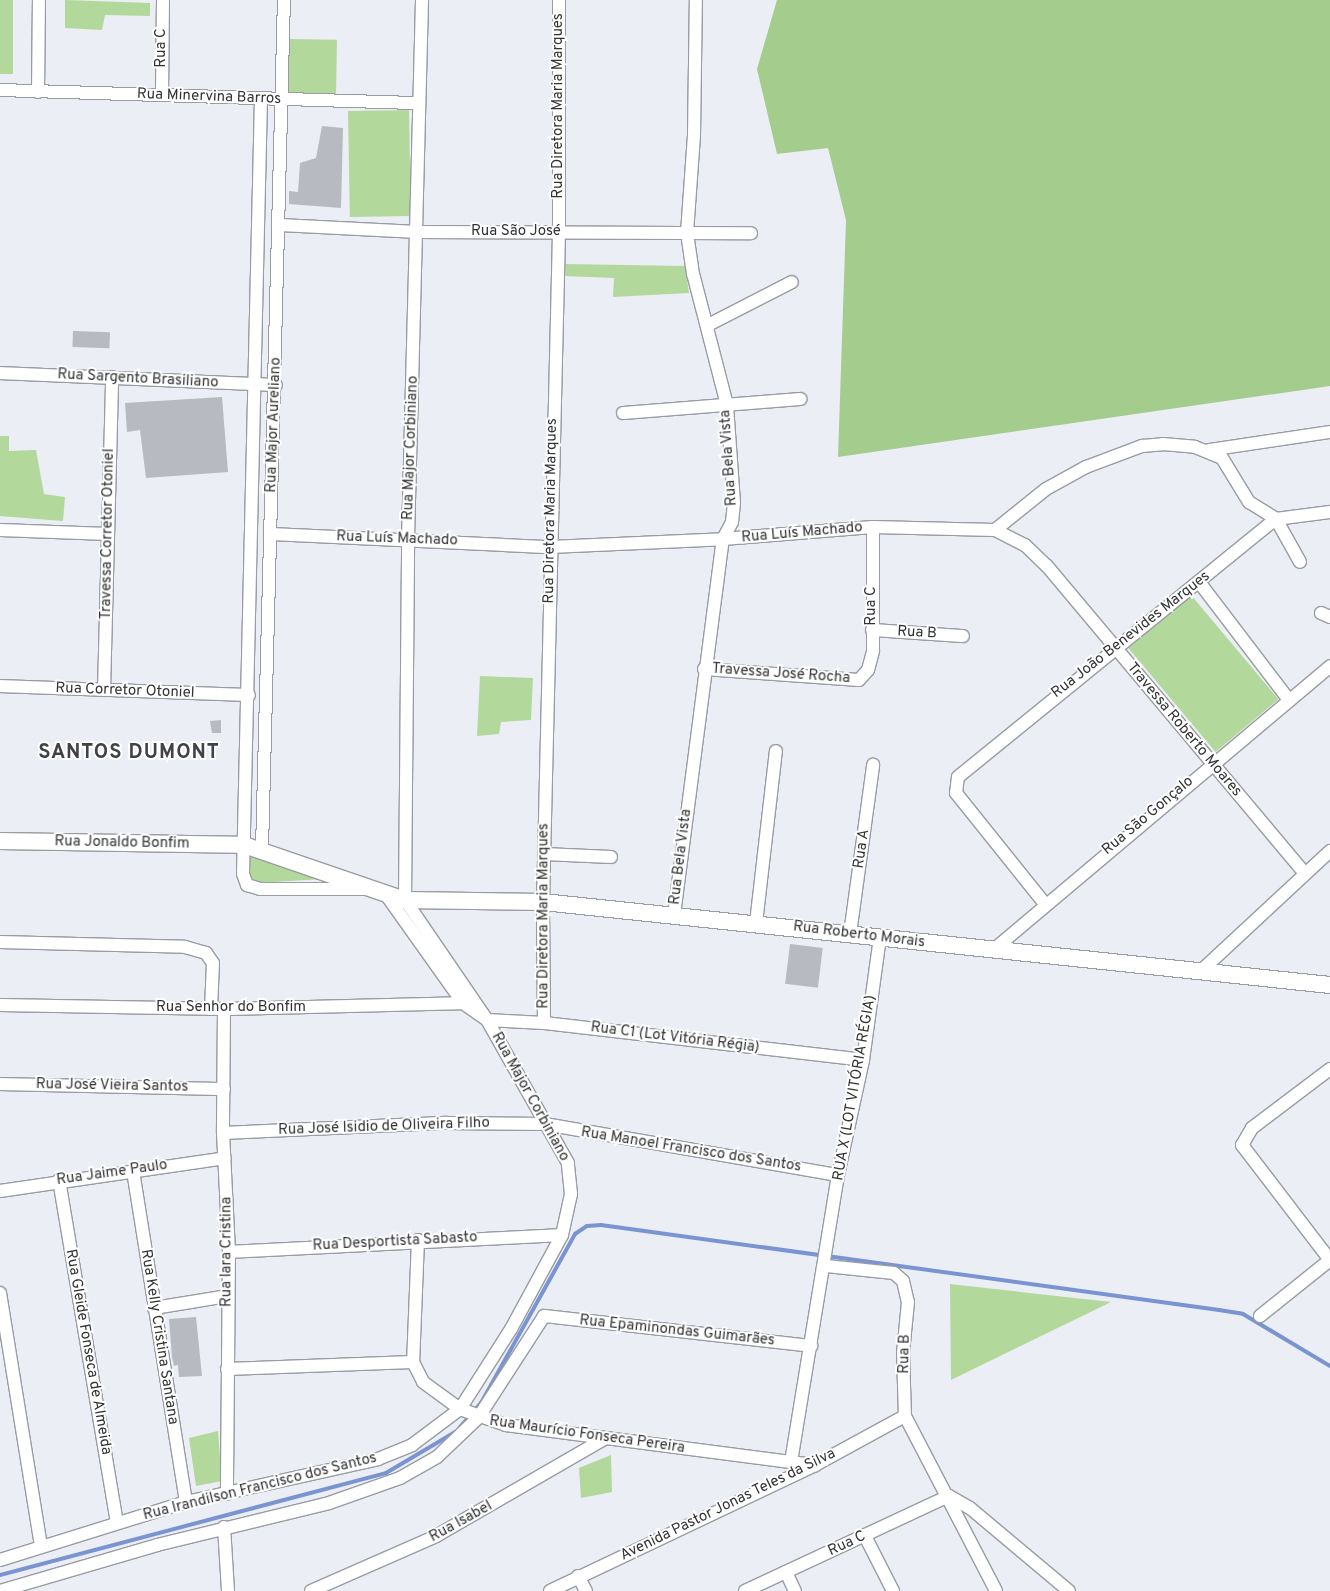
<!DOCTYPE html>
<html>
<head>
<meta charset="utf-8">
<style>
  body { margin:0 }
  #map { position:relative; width:1330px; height:1591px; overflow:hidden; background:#ebeef4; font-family:Overpass,sans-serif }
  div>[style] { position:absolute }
  .green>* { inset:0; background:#b3d89c; transform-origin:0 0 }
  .forest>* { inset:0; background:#a4cc8c }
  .stream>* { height:4px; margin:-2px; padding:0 2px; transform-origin:2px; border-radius:2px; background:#7a94d1 }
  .building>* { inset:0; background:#b7bac0; transform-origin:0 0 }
  .roads { filter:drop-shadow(1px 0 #999ca2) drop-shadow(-1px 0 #999ca2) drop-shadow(0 1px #999ca2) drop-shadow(0 -1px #999ca2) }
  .minor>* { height:12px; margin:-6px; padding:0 6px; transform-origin:6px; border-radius:6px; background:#fff }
  .tertiary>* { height:16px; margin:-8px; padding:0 8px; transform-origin:8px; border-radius:8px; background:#fff }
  span { translate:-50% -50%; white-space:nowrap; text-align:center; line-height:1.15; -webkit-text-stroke:4px #fff; paint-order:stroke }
  .street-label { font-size:15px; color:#323335 }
  .district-label { font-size:20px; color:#404247; font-weight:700; letter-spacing:1px }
</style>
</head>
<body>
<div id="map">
  <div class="green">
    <div style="left:0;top:0;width:13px;height:74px"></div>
    <div style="clip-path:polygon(65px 0,150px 3px,150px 16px,105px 15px,102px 30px,65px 28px)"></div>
    <div style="left:289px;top:39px;width:48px;height:54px;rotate:1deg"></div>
    <div style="left:409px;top:110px;width:106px;height:61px;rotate:89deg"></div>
    <div style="clip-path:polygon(564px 264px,685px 266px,689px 293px,613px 297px,614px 278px,564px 276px)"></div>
    <div style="clip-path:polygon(0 436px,9px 436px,9px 451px,36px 450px,44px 494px,65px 497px,63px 521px,0 516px)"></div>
    <div style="left:1191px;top:595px;width:136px;height:82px;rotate:50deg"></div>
    <div style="clip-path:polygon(480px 676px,533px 678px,531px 720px,501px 722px,499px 734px,477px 736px)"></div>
    <div style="clip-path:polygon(246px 848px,323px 879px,256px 883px,248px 878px)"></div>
    <div style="clip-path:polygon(950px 1284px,1111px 1302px,951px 1380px)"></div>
    <div style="clip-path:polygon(218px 1431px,222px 1481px,196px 1486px,189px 1438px)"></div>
    <div style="clip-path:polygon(611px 1455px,612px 1492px,581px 1498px,579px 1468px)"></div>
  </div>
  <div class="forest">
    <div style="clip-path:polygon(777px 0,1330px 0,1330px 386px,838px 457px,846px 220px,828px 148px,777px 154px,757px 69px)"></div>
  </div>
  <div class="stream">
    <div style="left:460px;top:1427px;width:32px;rotate:-49deg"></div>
    <div style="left:481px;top:1403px;width:193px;rotate:-60.9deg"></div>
    <div style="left:575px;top:1234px;width:14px;rotate:-34deg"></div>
    <div style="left:587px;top:1226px;width:14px;rotate:-4deg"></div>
    <div style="left:601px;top:1225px;width:624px;rotate:7.83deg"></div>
    <div style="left:1219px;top:1310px;width:24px;rotate:9deg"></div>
    <div style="left:1243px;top:1314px;width:101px;rotate:30.9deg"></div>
    <div style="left:0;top:1575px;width:399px;rotate:-14.8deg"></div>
    <div style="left:386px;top:1473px;width:80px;rotate:-30.7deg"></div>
  </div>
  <div class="building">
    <div style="clip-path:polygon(322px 126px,343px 128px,341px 208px,289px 204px,289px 191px,298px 192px,300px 163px,316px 158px)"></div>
    <div style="left:73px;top:331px;width:37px;height:16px;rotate:2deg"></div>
    <div style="clip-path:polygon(222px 397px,228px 472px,146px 478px,140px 430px,127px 432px,125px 403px)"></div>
    <div style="clip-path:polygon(221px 720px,221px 733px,212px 733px,210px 721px)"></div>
    <div style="left:790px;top:944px;width:33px;height:40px;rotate:7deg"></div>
    <div style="clip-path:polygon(196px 1317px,202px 1376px,179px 1377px,178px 1365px,174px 1366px,172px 1357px,169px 1319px)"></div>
  </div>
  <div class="roads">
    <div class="minor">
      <div style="left:0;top:90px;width:418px;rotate:1.8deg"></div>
      <div style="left:38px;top:92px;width:92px;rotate:-89.4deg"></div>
      <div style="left:162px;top:95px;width:95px;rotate:-89.4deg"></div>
      <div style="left:261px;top:98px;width:776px;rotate:91.33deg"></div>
      <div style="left:243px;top:874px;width:12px;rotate:70deg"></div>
      <div style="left:247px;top:885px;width:14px;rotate:17deg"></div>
      <div style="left:260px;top:889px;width:103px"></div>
      <div style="left:280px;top:225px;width:138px;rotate:2.9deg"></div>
      <div style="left:418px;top:232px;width:333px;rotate:0.2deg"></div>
      <div style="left:708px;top:325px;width:94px;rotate:-27.1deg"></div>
      <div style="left:0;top:373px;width:276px;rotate:2.5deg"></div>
      <div style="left:623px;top:413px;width:178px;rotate:-4.5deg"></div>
      <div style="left:1209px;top:450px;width:122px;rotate:-8.5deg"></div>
      <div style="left:0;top:530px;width:108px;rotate:2.1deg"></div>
      <div style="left:995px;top:530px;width:34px;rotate:27deg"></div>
      <div style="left:1025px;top:545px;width:30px;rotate:44deg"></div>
      <div style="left:1047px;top:566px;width:401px;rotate:50deg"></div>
      <div style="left:271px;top:534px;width:279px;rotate:2.7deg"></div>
      <div style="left:550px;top:547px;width:173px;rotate:-2.6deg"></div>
      <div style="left:723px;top:539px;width:150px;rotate:-4.6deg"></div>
      <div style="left:873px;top:527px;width:122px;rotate:1.4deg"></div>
      <div style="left:995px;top:530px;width:65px;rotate:-38.8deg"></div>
      <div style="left:1046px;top:489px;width:46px;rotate:-28.8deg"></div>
      <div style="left:1086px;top:467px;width:60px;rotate:-20.6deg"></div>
      <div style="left:1142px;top:446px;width:21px;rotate:-5deg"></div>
      <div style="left:1163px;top:444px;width:32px;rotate:5deg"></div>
      <div style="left:1195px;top:447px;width:29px;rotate:22deg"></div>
      <div style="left:1222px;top:458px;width:52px;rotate:58.5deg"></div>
      <div style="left:1249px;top:502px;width:32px;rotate:32deg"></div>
      <div style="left:1276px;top:519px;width:49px;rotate:60.8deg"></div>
      <div style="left:1199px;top:582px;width:148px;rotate:52.7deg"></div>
      <div style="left:1321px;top:613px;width:10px;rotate:24deg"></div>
      <div style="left:872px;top:630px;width:91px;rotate:3.8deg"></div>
      <div style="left:704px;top:669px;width:155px;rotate:4.1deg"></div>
      <div style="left:859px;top:680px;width:13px;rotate:-48deg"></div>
      <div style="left:868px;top:670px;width:20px;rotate:-75deg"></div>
      <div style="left:873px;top:651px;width:124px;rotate:-90deg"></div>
      <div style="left:0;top:686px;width:249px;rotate:2.1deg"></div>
      <div style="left:104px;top:690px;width:313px;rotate:-88.5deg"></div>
      <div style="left:262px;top:849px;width:849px;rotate:-88.52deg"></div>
      <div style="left:544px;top:854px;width:67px;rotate:2.6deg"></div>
      <div style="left:387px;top:896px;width:131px;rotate:54.6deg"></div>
      <div style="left:463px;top:1003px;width:29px;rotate:35deg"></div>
      <div style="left:487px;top:1020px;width:57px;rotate:3deg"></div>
      <div style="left:544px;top:1023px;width:321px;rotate:6.6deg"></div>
      <div style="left:1045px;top:904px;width:142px;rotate:-128.7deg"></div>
      <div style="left:956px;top:793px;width:16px;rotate:-83deg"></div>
      <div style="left:958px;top:777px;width:409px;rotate:-39.1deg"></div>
      <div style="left:1276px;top:519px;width:54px;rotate:-7.4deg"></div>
      <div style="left:674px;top:915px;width:379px;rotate:-82.6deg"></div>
      <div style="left:723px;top:539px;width:19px;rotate:-62deg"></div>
      <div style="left:732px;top:522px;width:19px;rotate:-84deg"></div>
      <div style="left:734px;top:503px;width:98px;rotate:-94.1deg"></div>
      <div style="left:727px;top:405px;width:135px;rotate:-104.5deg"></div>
      <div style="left:693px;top:274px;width:41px;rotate:-98.3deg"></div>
      <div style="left:687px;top:233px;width:98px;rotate:-85.9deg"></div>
      <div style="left:694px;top:135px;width:135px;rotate:-89.2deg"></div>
      <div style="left:756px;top:923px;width:173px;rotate:-83.4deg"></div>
      <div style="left:850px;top:934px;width:171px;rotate:-82.2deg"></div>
      <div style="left:0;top:942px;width:185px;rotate:1.5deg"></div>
      <div style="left:185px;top:947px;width:22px;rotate:16deg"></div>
      <div style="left:206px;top:953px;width:12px;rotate:55deg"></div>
      <div style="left:213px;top:963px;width:46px;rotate:92.5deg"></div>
      <div style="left:992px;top:951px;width:442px;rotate:-40.1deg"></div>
      <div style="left:1202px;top:970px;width:175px;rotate:-42.9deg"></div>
      <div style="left:0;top:1005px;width:224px;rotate:1deg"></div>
      <div style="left:224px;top:1009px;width:239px;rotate:-1.4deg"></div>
      <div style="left:224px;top:1009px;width:124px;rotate:90.5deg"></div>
      <div style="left:223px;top:1133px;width:119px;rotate:87.1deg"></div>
      <div style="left:229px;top:1252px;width:242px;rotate:90.5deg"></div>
      <div style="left:544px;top:1023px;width:121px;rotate:-90.5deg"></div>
      <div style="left:543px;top:902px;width:671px;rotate:-88.63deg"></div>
      <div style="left:559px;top:231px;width:231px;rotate:-90deg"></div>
      <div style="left:1330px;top:1069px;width:98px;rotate:142.9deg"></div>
      <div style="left:1252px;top:1128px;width:20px;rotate:120deg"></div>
      <div style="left:1242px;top:1145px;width:145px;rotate:52.6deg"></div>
      <div style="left:0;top:1084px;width:224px;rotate:1.3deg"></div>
      <div style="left:223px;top:1133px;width:224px;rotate:-2.6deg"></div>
      <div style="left:447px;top:1123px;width:98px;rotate:0.6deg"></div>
      <div style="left:545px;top:1124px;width:297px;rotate:9.9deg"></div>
      <div style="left:133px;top:1171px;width:335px;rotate:80.9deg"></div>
      <div style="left:59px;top:1180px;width:348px;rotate:80.4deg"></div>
      <div style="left:0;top:1191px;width:227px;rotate:-8.3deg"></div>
      <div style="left:418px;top:1240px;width:122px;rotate:92.3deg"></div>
      <div style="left:413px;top:1362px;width:22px;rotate:63deg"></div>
      <div style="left:423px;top:1382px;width:46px;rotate:36.1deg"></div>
      <div style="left:460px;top:1409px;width:49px;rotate:19.2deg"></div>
      <div style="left:506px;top:1425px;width:312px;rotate:7.4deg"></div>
      <div style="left:229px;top:1252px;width:333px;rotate:-2.9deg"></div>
      <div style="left:826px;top:1266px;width:68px;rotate:5.9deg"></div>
      <div style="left:894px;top:1273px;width:12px;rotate:42deg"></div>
      <div style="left:903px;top:1281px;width:22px;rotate:77deg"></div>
      <div style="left:908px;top:1302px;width:51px;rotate:95.6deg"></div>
      <div style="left:903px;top:1353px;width:63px;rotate:88.2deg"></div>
      <div style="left:905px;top:1416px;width:197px;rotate:62.5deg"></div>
      <div style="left:0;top:1293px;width:255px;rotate:80.8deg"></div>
      <div style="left:154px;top:1308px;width:74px;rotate:-9.3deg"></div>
      <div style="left:1260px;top:1316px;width:90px;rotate:-38.7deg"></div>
      <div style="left:227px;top:1369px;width:186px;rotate:-2.2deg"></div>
      <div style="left:791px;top:1462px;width:291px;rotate:-80.7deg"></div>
      <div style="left:838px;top:1175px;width:118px;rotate:-77.7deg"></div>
      <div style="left:863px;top:1060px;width:123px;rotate:-82.1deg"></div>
      <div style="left:949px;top:1496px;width:24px;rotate:30deg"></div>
      <div style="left:970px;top:1508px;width:129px;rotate:40deg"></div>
      <div style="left:224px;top:1527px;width:64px;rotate:86.4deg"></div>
      <div style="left:865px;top:1536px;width:62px;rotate:63deg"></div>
      <div style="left:0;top:1560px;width:195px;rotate:-17.3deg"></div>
      <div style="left:186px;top:1502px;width:197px;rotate:-12.6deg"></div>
      <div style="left:378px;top:1459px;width:37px;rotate:-22deg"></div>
      <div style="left:412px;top:1445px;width:60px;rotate:-36.9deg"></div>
      <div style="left:460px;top:1409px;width:95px;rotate:-57.5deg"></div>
      <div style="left:511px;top:1329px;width:107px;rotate:-61.5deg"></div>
      <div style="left:562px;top:1235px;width:42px;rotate:-77.6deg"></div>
      <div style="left:571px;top:1194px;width:31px;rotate:-96deg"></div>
      <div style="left:568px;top:1163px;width:164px;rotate:-119.5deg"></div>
      <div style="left:487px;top:1020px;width:145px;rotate:-124.3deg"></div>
      <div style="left:405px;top:900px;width:361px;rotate:-89.5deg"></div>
      <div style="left:408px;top:539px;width:539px;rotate:-88.51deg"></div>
      <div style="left:786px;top:1572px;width:21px;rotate:65deg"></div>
      <div style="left:578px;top:1576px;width:17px;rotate:62deg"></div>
      <div style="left:0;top:1591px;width:164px;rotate:-16.3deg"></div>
      <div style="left:157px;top:1545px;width:177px;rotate:-13.7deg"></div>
      <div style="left:329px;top:1503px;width:75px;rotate:-19.4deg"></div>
      <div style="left:400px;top:1478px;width:43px;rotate:-29.6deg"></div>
      <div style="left:437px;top:1457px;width:57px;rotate:-43.6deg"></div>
      <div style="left:478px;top:1418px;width:121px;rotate:-57.1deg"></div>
      <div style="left:544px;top:1316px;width:269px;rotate:6.4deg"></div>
      <div style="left:311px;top:1591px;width:137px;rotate:-23.7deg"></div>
      <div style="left:436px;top:1536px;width:194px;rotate:-30deg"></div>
      <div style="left:550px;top:1591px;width:293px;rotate:-25.4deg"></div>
      <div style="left:815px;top:1465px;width:102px;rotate:-28.6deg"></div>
      <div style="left:745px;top:1591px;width:225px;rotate:-25deg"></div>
    </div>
    <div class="tertiary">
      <div style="left:0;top:841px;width:244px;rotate:0.9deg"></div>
      <div style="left:244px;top:845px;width:170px;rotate:18.9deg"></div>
      <div style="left:405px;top:900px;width:138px;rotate:0.8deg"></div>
      <div style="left:543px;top:902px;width:791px;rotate:6.02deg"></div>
    </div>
  </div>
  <div class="street-label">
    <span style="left:162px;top:48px;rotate:-90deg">Rua C</span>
    <span style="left:209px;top:97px;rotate:2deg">Rua Minervina Barros</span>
    <span style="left:559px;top:106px;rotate:-90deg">Rua Diretora Maria Marques</span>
    <span style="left:516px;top:232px">Rua São José</span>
    <span style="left:138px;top:379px;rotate:3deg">Rua Sargento Brasiliano</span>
    <span style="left:274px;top:425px;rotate:-88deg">Rua Major Aureliano</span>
    <span style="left:411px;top:448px;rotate:-88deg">Rua Major Corbiniano</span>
    <span style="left:729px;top:458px;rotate:-94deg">Rua Bela Vista</span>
    <span style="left:551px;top:511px;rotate:-89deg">Rua Diretora Maria Marques</span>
    <span style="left:802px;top:533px;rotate:-5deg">Rua Luís Machado</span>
    <span style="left:108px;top:534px;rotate:-89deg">Travessa Corretor Otoniel</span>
    <span style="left:397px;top:539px;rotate:2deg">Rua Luís Machado</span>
    <span style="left:872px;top:606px;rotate:-90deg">Rua C</span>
    <span style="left:917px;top:633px;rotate:3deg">Rua B</span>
    <span style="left:1131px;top:635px;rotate:-38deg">Rua João Benevides Marques</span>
    <span style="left:781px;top:674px;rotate:4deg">Travessa José Rocha</span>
    <span style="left:125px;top:691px;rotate:2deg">Rua Corretor Otoniel</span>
    <span style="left:1184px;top:730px;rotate:50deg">Travessa Roberto Moares</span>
    <span style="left:1148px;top:816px;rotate:-40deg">Rua São Gonçalo</span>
    <span style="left:122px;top:843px;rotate:1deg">Rua Jonaldo Bonfim</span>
    <span style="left:862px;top:849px;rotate:-82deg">Rua A</span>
    <span style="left:681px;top:857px;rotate:-83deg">Rua Bela Vista</span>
    <span style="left:544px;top:916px;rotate:-90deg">Rua Diretora Maria Marques</span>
    <span style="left:859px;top:935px;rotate:7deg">Rua Roberto Morais</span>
    <span style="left:231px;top:1008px">Rua Senhor do Bonfim</span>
    <span style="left:675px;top:1038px;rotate:7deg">Rua C1 (Lot Vitória Régia)</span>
    <span style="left:112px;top:1086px;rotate:1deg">Rua José Vieira Santos</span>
    <span style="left:855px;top:1088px;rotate:-80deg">RUA X (LOT VITÓRIA RÉGIA)</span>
    <span style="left:530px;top:1097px;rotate:61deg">Rua Major Corbiniano</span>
    <span style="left:384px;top:1127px;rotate:-2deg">Rua José Isidio de Oliveira Filho</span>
    <span style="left:691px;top:1150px;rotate:9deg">Rua Manoel Francisco dos Santos</span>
    <span style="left:112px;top:1173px;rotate:-8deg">Rua Jaime Paulo</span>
    <span style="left:395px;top:1242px;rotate:-3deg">Rua Desportista Sabasto</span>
    <span style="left:227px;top:1252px;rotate:-90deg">Rua Iara Cristina</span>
    <span style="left:677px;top:1331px;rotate:6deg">Rua Epaminondas Guimarães</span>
    <span style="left:159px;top:1337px;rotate:81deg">Rua Kelly Cristina Santana</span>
    <span style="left:88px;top:1352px;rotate:80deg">Rua Gleide Fonseca de Almeida</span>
    <span style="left:905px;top:1354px;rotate:-89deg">Rua B</span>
    <span style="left:587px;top:1435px;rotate:8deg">Rua Maurício Fonseca Pereira</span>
    <span style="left:260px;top:1487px;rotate:-14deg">Rua Irandilson Francisco dos Santos</span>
    <span style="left:728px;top:1505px;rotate:-26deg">Avenida Pastor Jonas Teles da Silva</span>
    <span style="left:461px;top:1522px;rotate:-29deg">Rua Isabel</span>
    <span style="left:847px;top:1544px;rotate:-25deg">Rua C</span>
  </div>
  <div class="district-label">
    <span style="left:129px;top:753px">SANTOS DUMONT</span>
  </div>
</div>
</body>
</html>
